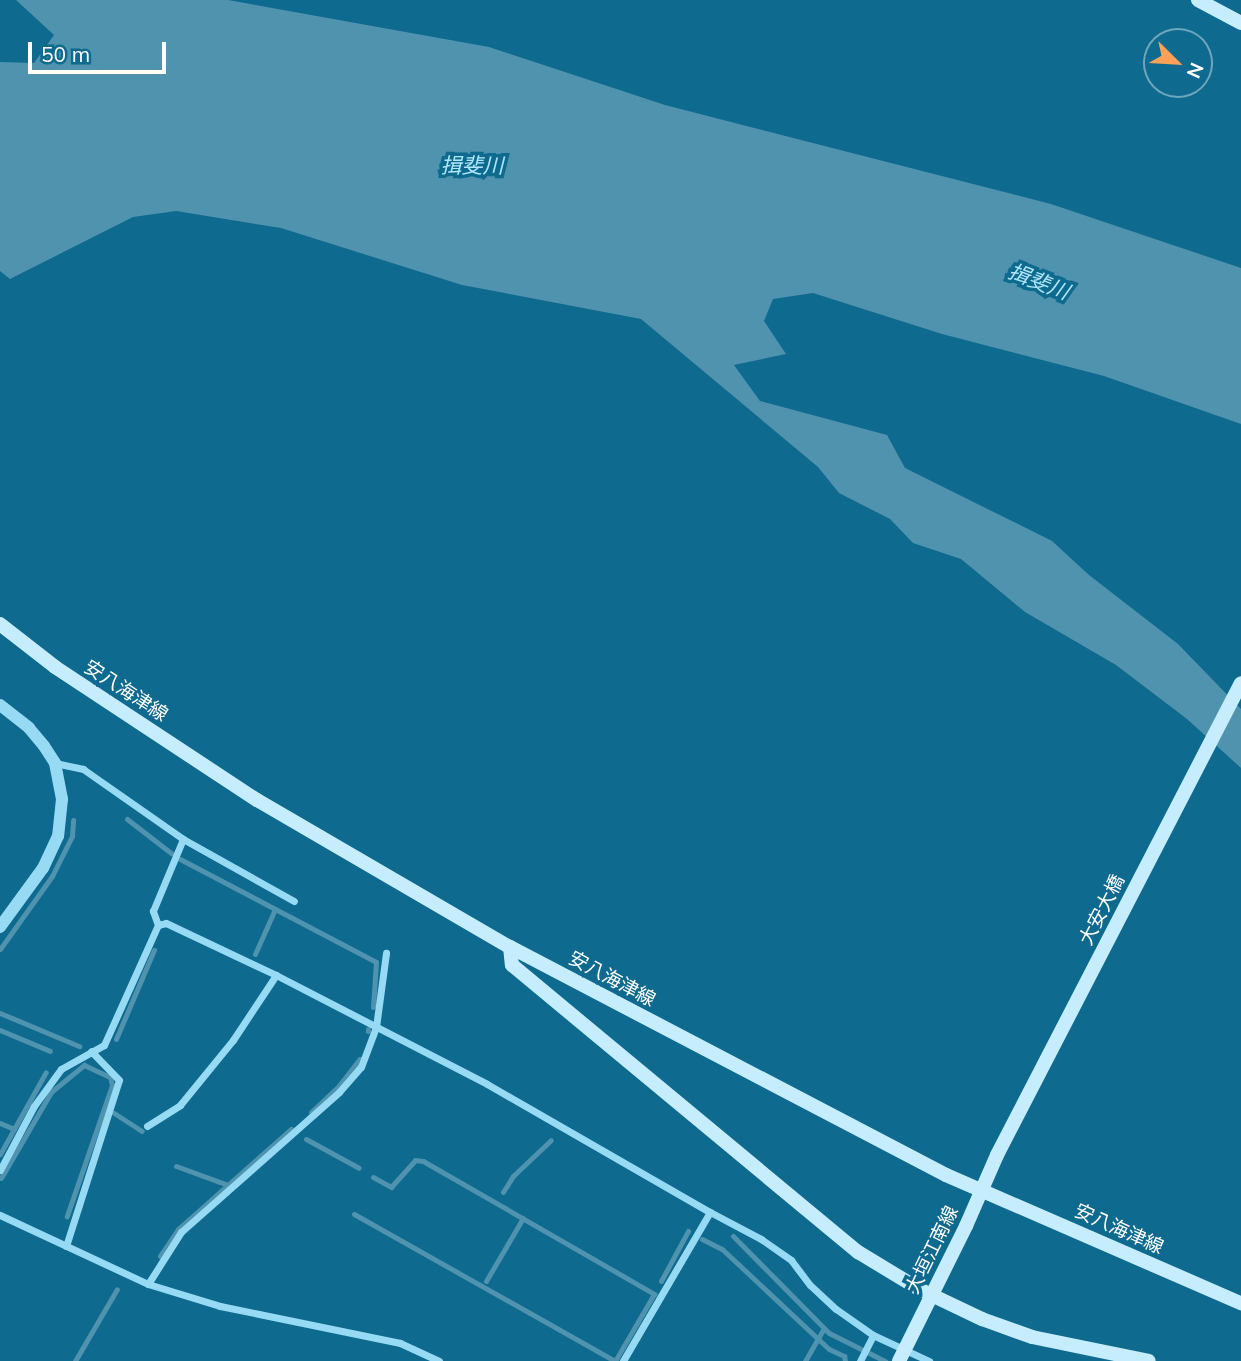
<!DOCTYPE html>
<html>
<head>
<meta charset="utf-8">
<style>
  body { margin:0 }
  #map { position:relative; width:1241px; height:1361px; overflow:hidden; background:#0e6a8f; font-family:Mulish,"Noto Sans JP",sans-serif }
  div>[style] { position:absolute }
  .water>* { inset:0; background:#5093ae }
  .stream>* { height:5px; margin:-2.5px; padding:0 2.5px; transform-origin:2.5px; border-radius:2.5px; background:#5093ae }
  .minor>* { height:7px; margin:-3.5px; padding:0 3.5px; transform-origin:3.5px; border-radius:3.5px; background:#97daf4 }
  .tertiary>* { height:12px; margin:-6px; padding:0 6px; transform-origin:6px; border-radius:6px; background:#97daf4 }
  .secondary>* { height:14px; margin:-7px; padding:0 7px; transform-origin:7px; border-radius:7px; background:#c6edfd }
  span { translate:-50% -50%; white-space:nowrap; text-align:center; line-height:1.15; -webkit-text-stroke:7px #0e6a8f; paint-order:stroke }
  .street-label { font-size:19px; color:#fff }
  .water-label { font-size:21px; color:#b0e7fc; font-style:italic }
  .north { position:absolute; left:1143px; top:28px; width:70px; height:70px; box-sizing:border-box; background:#0e6a8f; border:2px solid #6ea6bc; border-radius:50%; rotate:114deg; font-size:19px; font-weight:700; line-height:28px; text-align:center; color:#fff }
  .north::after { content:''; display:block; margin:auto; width:24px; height:32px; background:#ffa159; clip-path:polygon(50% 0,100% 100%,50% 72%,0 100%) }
  .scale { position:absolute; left:28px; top:42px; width:138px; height:32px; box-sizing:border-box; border:4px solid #fff; border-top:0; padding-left:9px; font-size:21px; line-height:24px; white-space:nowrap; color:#fff; -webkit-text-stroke:5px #0e6a8f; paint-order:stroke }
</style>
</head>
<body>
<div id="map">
  <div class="water">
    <div style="clip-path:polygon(16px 0,228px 0,489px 47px,665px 105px,1051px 204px,1241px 268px,1241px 424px,1104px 376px,942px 334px,813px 293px,773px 299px,764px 321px,786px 354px,734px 365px,760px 401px,887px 435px,905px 468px,1052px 541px,1089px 575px,1178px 644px,1241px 709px,1241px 768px,1187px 719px,1116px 665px,1025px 612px,961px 559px,913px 543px,890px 519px,839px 493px,818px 467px,641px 319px,462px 285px,281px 228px,176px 211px,133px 217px,10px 279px,0 271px,0 62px,34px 63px,54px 35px)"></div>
  </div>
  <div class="stream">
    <div style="left:127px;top:819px;width:56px;rotate:37.7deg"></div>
    <div style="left:180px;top:859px;width:221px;rotate:27.7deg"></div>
    <div style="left:376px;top:962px;width:45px;rotate:93.8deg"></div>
    <div style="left:0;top:949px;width:90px;rotate:-54.5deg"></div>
    <div style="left:52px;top:876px;width:45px;rotate:-63.4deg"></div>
    <div style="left:72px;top:836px;width:16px;rotate:-86deg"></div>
    <div style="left:255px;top:954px;width:49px;rotate:-66deg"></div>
    <div style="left:0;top:1013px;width:86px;rotate:22.7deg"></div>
    <div style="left:0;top:1030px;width:54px;rotate:22.8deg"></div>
    <div style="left:368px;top:1031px;width:2px;rotate:-90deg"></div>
    <div style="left:116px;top:1039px;width:97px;rotate:-66.9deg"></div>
    <div style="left:311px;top:1112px;width:35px;rotate:-43deg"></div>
    <div style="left:337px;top:1088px;width:37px;rotate:-52deg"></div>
    <div style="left:114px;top:1113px;width:33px;rotate:33deg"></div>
    <div style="left:0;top:1123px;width:15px;rotate:23deg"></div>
    <div style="left:14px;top:1129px;width:29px;rotate:119deg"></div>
    <div style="left:14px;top:1129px;width:65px;rotate:-60.7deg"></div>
    <div style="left:306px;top:1139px;width:60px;rotate:28.7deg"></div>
    <div style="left:176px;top:1166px;width:55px;rotate:20.1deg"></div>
    <div style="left:373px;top:1177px;width:21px;rotate:29deg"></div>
    <div style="left:391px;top:1187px;width:36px;rotate:-48deg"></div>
    <div style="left:415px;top:1160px;width:8px;rotate:7deg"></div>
    <div style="left:423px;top:1161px;width:267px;rotate:29.9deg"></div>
    <div style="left:654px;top:1294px;width:78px;rotate:120.2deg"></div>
    <div style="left:1px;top:1178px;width:99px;rotate:-59.8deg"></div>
    <div style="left:51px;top:1092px;width:43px;rotate:-39.3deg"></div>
    <div style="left:84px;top:1065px;width:29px;rotate:25deg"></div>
    <div style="left:110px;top:1077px;width:8px;rotate:76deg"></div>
    <div style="left:112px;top:1085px;width:139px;rotate:109deg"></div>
    <div style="left:503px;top:1192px;width:19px;rotate:-58deg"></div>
    <div style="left:513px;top:1176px;width:52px;rotate:-43.5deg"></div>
    <div style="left:354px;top:1214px;width:300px;rotate:29.4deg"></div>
    <div style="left:733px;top:1236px;width:136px;rotate:45.3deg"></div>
    <div style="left:829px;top:1333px;width:63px;rotate:26.6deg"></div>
    <div style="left:702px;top:1239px;width:22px;rotate:27deg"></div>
    <div style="left:722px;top:1249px;width:146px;rotate:43.1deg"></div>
    <div style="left:829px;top:1349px;width:17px;rotate:25deg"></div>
    <div style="left:844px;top:1356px;width:5px;rotate:79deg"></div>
    <div style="left:160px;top:1256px;width:32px;rotate:-56deg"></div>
    <div style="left:178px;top:1229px;width:151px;rotate:-41.5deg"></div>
    <div style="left:486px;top:1281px;width:73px;rotate:-59.6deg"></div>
    <div style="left:661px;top:1281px;width:57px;rotate:-61.6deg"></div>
    <div style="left:75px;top:1361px;width:83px;rotate:-59.7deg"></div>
    <div style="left:805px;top:1361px;width:38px;rotate:-60deg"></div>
  </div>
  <div class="minor">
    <div style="left:55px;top:763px;width:29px;rotate:12deg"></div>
    <div style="left:83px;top:769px;width:122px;rotate:35deg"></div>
    <div style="left:183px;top:839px;width:127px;rotate:29.2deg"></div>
    <div style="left:158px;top:925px;width:8px;rotate:-14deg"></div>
    <div style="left:166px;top:923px;width:122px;rotate:25.3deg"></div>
    <div style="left:276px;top:975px;width:237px;rotate:27.3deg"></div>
    <div style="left:487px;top:1084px;width:257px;rotate:29.9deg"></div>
    <div style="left:710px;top:1212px;width:173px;rotate:120.3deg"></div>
    <div style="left:147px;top:1126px;width:39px;rotate:-32deg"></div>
    <div style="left:180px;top:1105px;width:84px;rotate:-50.8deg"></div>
    <div style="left:233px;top:1040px;width:78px;rotate:-56.5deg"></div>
    <div style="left:0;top:1170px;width:72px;rotate:-62deg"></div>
    <div style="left:34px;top:1106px;width:46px;rotate:-53.9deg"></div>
    <div style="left:61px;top:1069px;width:49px;rotate:-29.2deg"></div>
    <div style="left:104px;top:1045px;width:132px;rotate:-65.8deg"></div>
    <div style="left:158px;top:925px;width:15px;rotate:-110deg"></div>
    <div style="left:153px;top:911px;width:78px;rotate:-67.4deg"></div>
    <div style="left:710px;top:1212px;width:58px;rotate:27.9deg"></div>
    <div style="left:761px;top:1239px;width:37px;rotate:35deg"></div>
    <div style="left:791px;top:1260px;width:31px;rotate:53deg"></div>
    <div style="left:810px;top:1285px;width:35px;rotate:43deg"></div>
    <div style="left:836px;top:1309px;width:45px;rotate:35.1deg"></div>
    <div style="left:873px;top:1335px;width:62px;rotate:24.9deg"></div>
    <div style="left:0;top:1215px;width:163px;rotate:25deg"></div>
    <div style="left:148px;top:1284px;width:75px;rotate:17deg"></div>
    <div style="left:220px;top:1306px;width:184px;rotate:11.6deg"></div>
    <div style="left:400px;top:1343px;width:43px;rotate:24.8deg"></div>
    <div style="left:66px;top:1246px;width:174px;rotate:-72.3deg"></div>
    <div style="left:119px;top:1080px;width:40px;rotate:-134deg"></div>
    <div style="left:148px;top:1284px;width:62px;rotate:-57.6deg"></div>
    <div style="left:181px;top:1232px;width:211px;rotate:-41.5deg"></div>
    <div style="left:339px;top:1092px;width:33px;rotate:-49deg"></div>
    <div style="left:361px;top:1067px;width:43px;rotate:-69.4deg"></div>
    <div style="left:376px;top:1027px;width:75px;rotate:-82.3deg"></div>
    <div style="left:860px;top:1361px;width:29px;rotate:-63deg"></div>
  </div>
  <div class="tertiary">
    <div style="left:0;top:705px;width:37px;rotate:38deg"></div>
    <div style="left:29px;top:728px;width:23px;rotate:50deg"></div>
    <div style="left:44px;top:746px;width:20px;rotate:57deg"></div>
    <div style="left:55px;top:763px;width:37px;rotate:79deg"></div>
    <div style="left:62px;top:799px;width:37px;rotate:96deg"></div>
    <div style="left:58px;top:836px;width:35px;rotate:115deg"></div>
    <div style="left:43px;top:868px;width:73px;rotate:126.1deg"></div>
  </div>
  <div class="secondary">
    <div style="left:1198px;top:0;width:49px;rotate:28.1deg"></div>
    <div style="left:0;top:624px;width:70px;rotate:38deg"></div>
    <div style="left:55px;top:667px;width:242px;rotate:33.4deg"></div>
    <div style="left:257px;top:800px;width:293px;rotate:30.2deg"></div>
    <div style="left:510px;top:947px;width:492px;rotate:27.6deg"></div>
    <div style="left:946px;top:1175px;width:322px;rotate:23.5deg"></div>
    <div style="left:510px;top:947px;width:18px;rotate:84deg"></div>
    <div style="left:512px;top:965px;width:450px;rotate:39.7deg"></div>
    <div style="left:858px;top:1252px;width:71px;rotate:31.2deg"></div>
    <div style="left:919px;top:1289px;width:70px;rotate:25.5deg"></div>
    <div style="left:982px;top:1319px;width:53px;rotate:19.8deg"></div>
    <div style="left:1032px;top:1337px;width:119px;rotate:11.6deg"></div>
    <div style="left:899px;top:1361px;width:151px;rotate:-63.6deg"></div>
    <div style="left:966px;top:1226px;width:77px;rotate:-66.4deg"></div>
    <div style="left:997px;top:1155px;width:531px;rotate:-62.66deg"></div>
  </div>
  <div class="street-label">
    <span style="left:126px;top:691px;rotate:33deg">安八海津線</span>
    <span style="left:1102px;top:910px;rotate:-63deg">大安大橋</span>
    <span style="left:612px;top:979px;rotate:28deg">安八海津線</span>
    <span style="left:1119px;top:1229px;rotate:24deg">安八海津線</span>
    <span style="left:932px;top:1250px;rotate:-64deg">大垣江南線</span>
  </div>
  <div class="water-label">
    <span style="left:472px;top:165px">揖斐川</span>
    <span style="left:1039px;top:281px;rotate:21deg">揖斐川</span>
  </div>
  <div class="north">N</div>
  <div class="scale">50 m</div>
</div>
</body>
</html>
